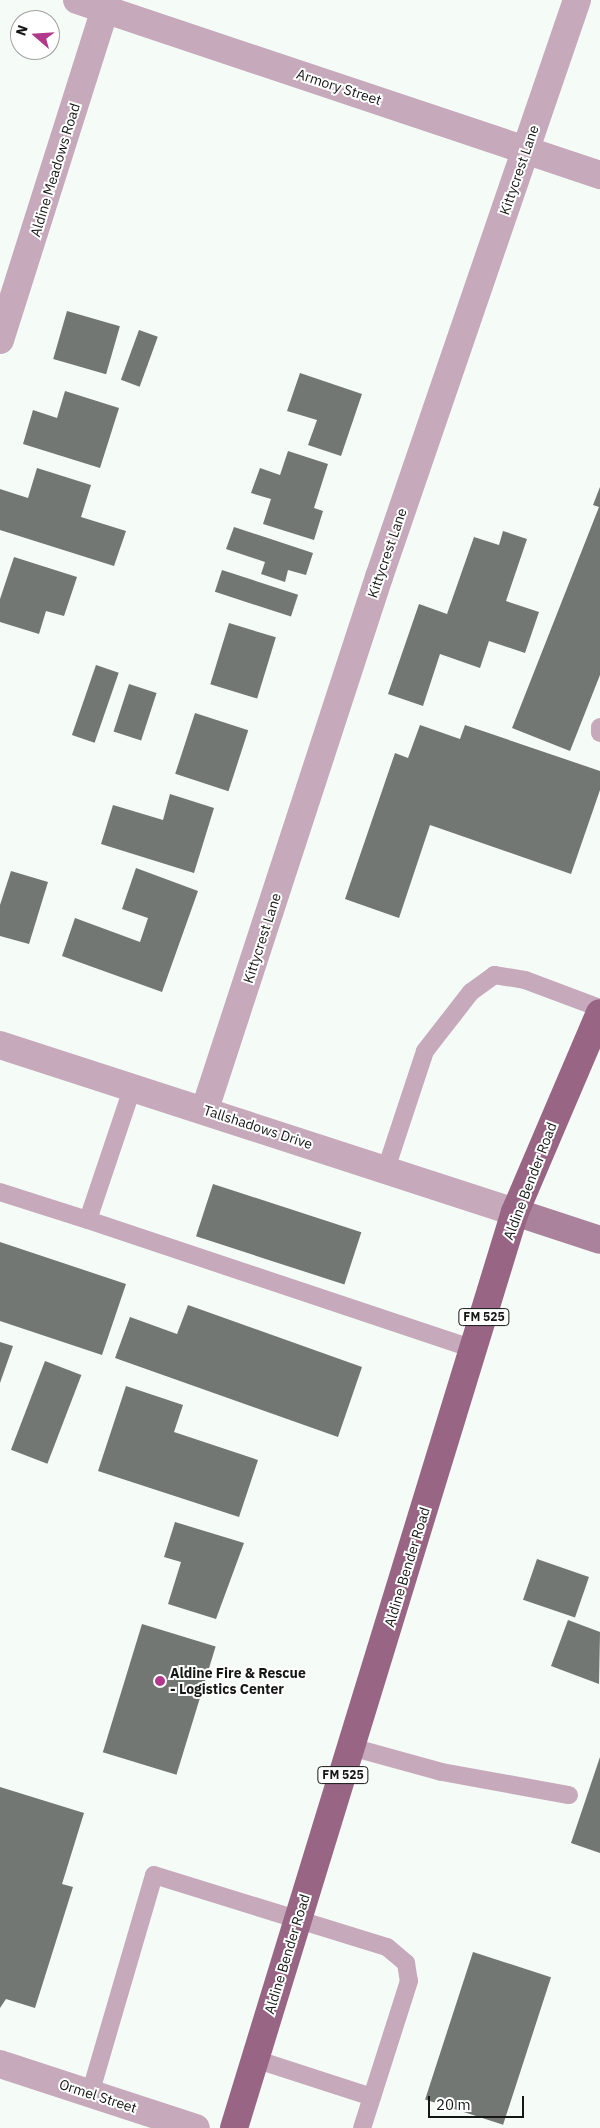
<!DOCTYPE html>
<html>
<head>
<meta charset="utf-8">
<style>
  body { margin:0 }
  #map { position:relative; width:600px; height:2128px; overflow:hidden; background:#f5fbf6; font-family:"IBM Plex Sans",sans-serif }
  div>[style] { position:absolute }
  .building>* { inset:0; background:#727773; transform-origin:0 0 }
  .lane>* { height:18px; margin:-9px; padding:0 9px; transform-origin:9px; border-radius:9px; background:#c6a9ba }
  .street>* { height:28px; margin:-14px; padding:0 14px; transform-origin:14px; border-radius:14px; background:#c6a9ba }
  .secondary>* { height:28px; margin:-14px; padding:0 14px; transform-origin:14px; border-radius:14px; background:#ab829b }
  .primary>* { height:28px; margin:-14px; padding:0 14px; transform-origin:14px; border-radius:14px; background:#986684 }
  .dots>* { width:14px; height:14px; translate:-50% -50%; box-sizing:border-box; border:2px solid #fff; border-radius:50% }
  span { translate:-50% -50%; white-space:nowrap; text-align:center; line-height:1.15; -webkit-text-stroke:4px #fff; paint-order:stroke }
  .shield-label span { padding:1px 4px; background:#fff; border:1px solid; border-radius:4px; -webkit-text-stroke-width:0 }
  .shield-label { font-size:12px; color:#151715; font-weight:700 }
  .street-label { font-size:14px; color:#151715 }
  .poi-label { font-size:14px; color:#151715; font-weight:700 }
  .left { translate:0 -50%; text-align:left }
  .north { position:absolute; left:10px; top:10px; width:50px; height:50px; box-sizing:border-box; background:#fff; border:1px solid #a1a2a1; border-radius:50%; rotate:289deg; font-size:14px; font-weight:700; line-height:20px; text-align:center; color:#151715 }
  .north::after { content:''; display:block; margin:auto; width:18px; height:22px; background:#b1388b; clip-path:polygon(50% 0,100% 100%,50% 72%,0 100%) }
  .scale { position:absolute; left:428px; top:2096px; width:96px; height:22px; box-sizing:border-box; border:2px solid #151715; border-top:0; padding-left:6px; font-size:15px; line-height:18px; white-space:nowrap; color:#151715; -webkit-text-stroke:4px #fff; paint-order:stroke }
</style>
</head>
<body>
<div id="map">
  <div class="building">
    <div style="left:67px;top:311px;width:55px;height:50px;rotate:16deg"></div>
    <div style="left:139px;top:330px;width:20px;height:53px;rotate:20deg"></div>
    <div style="clip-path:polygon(300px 373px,362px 394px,341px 456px,308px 445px,317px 420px,287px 411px)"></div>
    <div style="clip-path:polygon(65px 391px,119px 408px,100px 468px,23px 444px,33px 410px,57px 418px)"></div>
    <div style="clip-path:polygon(288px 451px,328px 464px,314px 508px,323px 511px,314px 540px,263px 524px,271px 499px,251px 493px,260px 468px,280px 475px)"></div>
    <div style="clip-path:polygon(37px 468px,91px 485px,81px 517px,126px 531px,114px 566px,0 530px,0 489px,28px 498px)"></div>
    <div style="clip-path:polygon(600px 487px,600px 675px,570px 751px,512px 728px,599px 507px,593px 505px)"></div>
    <div style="clip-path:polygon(234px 527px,313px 553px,306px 575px,288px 570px,285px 582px,261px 574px,265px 562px,226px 549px)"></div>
    <div style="clip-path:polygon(503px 531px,527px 539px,506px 601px,539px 612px,525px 653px,489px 641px,480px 668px,440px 654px,423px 706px,388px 694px,419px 604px,447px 614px,474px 537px,499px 545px)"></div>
    <div style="clip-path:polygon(14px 557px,77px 577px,64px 616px,46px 611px,39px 634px,0 622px,0 599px)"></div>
    <div style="left:222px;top:570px;width:80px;height:23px;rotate:18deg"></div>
    <div style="left:229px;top:623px;width:49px;height:64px;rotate:17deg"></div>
    <div style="left:96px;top:665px;width:24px;height:74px;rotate:19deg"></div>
    <div style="left:129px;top:684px;width:29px;height:50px;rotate:18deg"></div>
    <div style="left:195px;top:713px;width:56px;height:64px;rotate:18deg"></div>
    <div style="clip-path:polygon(420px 725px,460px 739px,465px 725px,600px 771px,600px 790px,571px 874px,430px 825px,399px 918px,345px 899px,395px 753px,408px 758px)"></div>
    <div style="clip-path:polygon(170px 794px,214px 808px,194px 873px,101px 844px,113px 805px,163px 820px)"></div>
    <div style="clip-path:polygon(136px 868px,198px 891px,162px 992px,62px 956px,75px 918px,140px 942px,148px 918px,122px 909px)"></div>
    <div style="clip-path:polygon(11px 871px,48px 882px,29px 944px,0 936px,0 905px)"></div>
    <div style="left:213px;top:1184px;width:156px;height:55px;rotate:18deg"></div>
    <div style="clip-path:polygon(0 1242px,126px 1284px,102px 1355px,0 1321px)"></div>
    <div style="clip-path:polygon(188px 1305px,362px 1367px,338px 1437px,115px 1358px,130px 1317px,177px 1334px)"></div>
    <div style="clip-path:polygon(0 1342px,13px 1346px,0 1383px)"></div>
    <div style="left:45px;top:1361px;width:39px;height:95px;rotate:21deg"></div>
    <div style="clip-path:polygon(126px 1386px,183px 1405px,174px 1432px,258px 1460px,239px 1517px,98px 1471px)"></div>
    <div style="clip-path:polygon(175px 1522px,244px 1543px,216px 1619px,168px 1604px,181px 1562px,164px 1557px)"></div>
    <div style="left:537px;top:1559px;width:55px;height:43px;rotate:19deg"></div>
    <div style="clip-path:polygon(568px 1620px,600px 1632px,599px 1684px,551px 1666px)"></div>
    <div style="left:142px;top:1624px;width:77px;height:134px;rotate:17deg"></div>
    <div style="clip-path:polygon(600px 1757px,600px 1853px,571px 1843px)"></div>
    <div style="clip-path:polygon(0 1787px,84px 1813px,62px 1884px,73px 1887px,35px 2008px,6px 1999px,0 2008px)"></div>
    <div style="left:473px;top:1952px;width:82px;height:155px;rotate:18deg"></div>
  </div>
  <div class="lane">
    <div style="left:600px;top:727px;width:6px;rotate:90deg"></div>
    <div style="left:133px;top:1086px;width:141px;rotate:108.6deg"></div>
    <div style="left:88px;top:1220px;width:407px;rotate:18.5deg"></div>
    <div style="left:386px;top:1169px;width:124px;rotate:-71.7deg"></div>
    <div style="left:425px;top:1051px;width:75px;rotate:-52.1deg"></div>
    <div style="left:471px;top:992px;width:29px;rotate:-36deg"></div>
    <div style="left:494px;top:975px;width:31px;rotate:9deg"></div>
    <div style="left:525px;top:980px;width:80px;rotate:20.5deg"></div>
    <div style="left:0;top:1192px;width:92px;rotate:17.7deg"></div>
    <div style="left:351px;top:1747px;width:94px;rotate:15.4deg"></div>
    <div style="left:442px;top:1772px;width:129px;rotate:10.3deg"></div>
    <div style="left:255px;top:2059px;width:123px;rotate:18deg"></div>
    <div style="left:90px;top:2094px;width:228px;rotate:-73.7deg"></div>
    <div style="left:154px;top:1875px;width:244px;rotate:17.2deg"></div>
    <div style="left:387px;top:1947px;width:25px;rotate:40deg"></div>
    <div style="left:406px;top:1963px;width:18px;rotate:81deg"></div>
    <div style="left:409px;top:1981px;width:154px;rotate:107.7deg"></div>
  </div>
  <div class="street">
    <div style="left:77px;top:0;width:552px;rotate:18.5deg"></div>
    <div style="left:0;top:340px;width:357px;rotate:-72.4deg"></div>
    <div style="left:0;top:1045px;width:541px;rotate:17.97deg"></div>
    <div style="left:205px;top:1109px;width:560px;rotate:-71.89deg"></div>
    <div style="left:379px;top:577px;width:610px;rotate:-71.06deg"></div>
    <div style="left:0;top:2064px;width:206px;rotate:18.1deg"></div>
  </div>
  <div class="secondary">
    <div style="left:515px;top:1212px;width:89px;rotate:18.2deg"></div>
  </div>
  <div class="primary">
    <div style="left:234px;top:2128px;width:958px;rotate:-72.95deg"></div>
    <div style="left:515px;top:1212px;width:216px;rotate:-66.9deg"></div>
  </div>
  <div class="dots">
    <div style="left:160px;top:1681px;background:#b1388b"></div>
  </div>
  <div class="shield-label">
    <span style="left:484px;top:1317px">FM 525</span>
    <span style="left:343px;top:1775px">FM 525</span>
  </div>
  <div class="street-label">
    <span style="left:339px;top:87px;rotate:18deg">Armory Street</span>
    <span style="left:55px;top:170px;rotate:-73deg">Aldine Meadows Road</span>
    <span style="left:519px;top:170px;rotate:-71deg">Kittycrest Lane</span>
    <span style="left:387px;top:553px;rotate:-71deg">Kittycrest Lane</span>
    <span style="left:262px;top:938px;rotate:-72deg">Kittycrest Lane</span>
    <span style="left:258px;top:1127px;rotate:18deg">Tallshadows Drive</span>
    <span style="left:530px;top:1181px;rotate:-69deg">Aldine Bender Road</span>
    <span style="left:407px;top:1567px;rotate:-73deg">Aldine Bender Road</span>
    <span style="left:287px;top:1954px;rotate:-73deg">Aldine Bender Road</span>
    <span style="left:98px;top:2096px;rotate:18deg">Ormel Street</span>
  </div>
  <div class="poi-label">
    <span class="left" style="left:170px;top:1681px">Aldine Fire &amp; Rescue<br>- Logistics Center</span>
  </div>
  <div class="north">N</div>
  <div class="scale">20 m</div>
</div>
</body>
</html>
